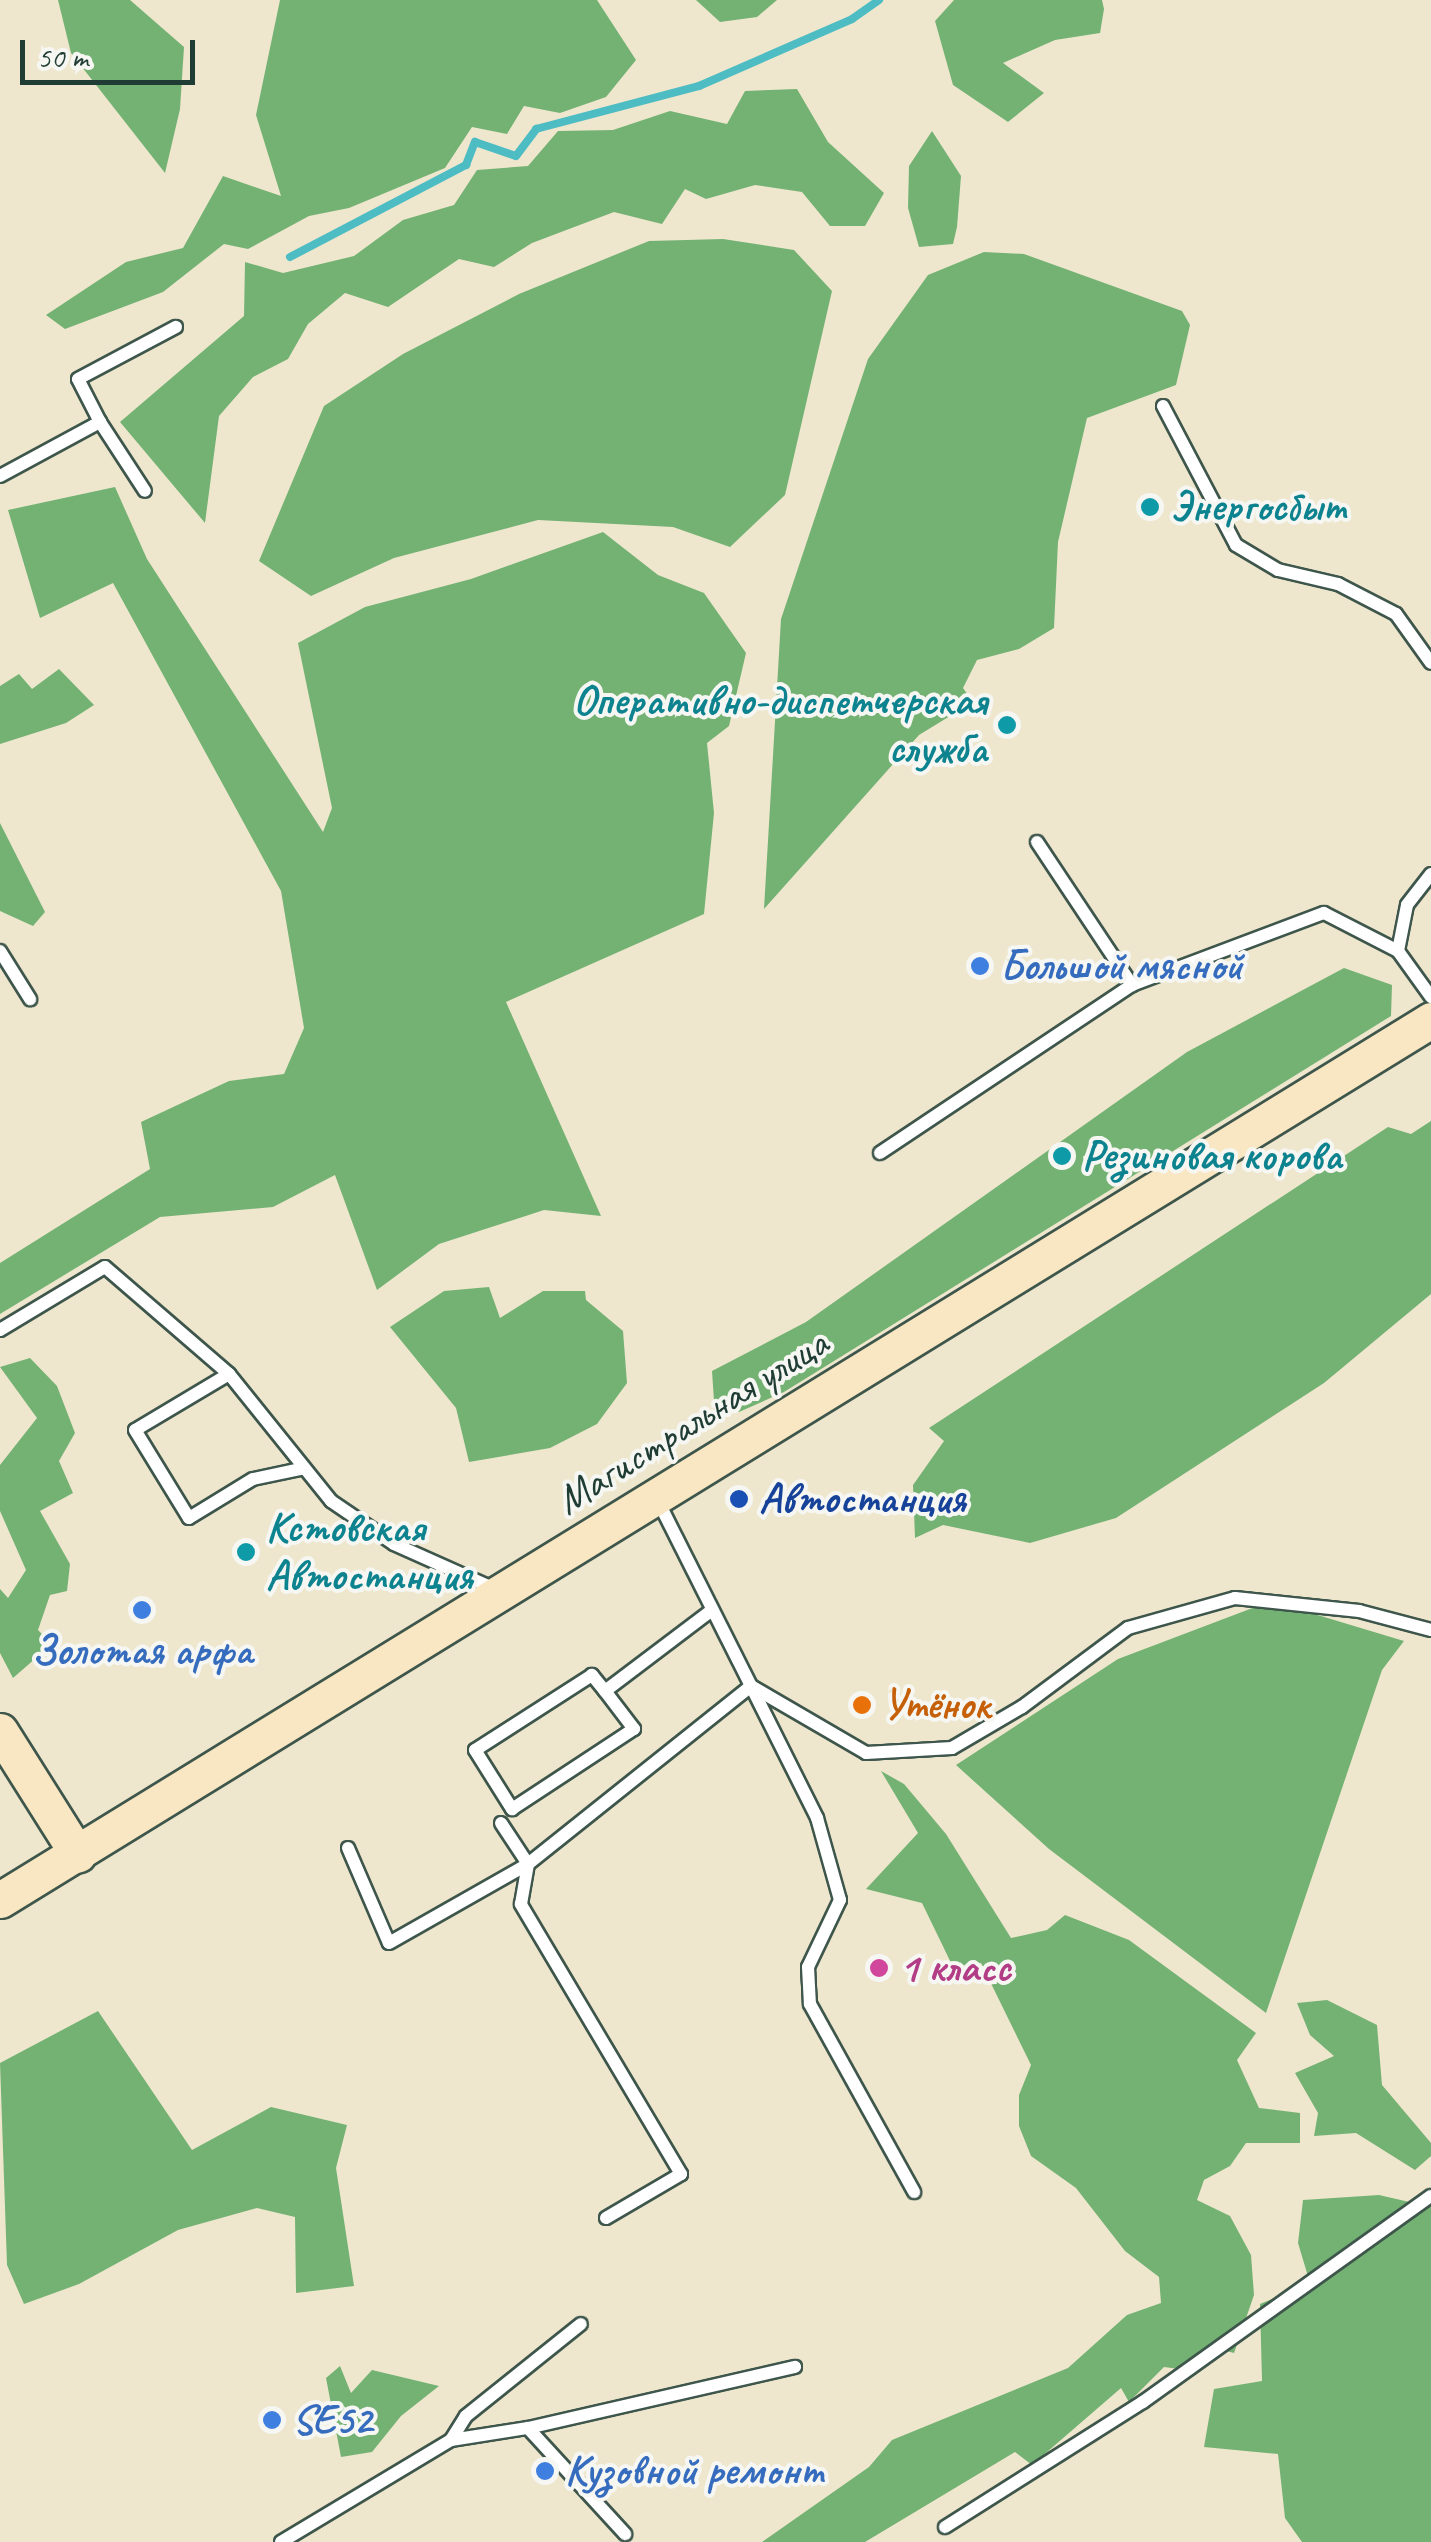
<!DOCTYPE html>
<html>
<head>
<meta charset="utf-8">
<style>
  body { margin:0 }
  #map { position:relative; width:1431px; height:2542px; overflow:hidden; background:#eee7ce; font-family:Caveat,sans-serif }
  div>[style] { position:absolute }
  .forest>* { inset:0; background:#74b274 }
  .stream>* { height:8px; margin:-4px; padding:0 4px; transform-origin:4px; border-radius:4px; background:#4dbcc3 }
  .roads { filter:drop-shadow(2px 0 #3e564b) drop-shadow(-2px 0 #3e564b) drop-shadow(0 2px #3e564b) drop-shadow(0 -2px #3e564b) }
  .service>* { height:12px; margin:-6px; padding:0 6px; transform-origin:6px; border-radius:6px; background:#fff }
  .secondary>* { height:35px; margin:-17.5px; padding:0 17.5px; transform-origin:17.5px; border-radius:17.5px; background:#f9e7c3 }
  .dots>* { width:28px; height:28px; translate:-50% -50%; box-sizing:border-box; border:5px solid #f6f6f2; border-radius:50% }
  span { translate:-50% -50%; white-space:nowrap; text-align:center; line-height:1.15; -webkit-text-stroke:8px #f6f6f2; paint-order:stroke }
  .culture-label { font-size:42px; color:#0d838f; font-weight:700 }
  .left { translate:0 -50%; text-align:left }
  .right { translate:-100% -50%; text-align:right }
  .shop-label { font-size:42px; color:#366cbe; font-weight:700 }
  .street-label { font-size:42px; color:#1f3d34 }
  .transit-label { font-size:42px; color:#164399; font-weight:700 }
  .food-label { font-size:42px; color:#c56008; font-weight:700 }
  .hotel-label { font-size:42px; color:#b23c85; font-weight:700 }
  .scale { position:absolute; left:20px; top:40px; width:175px; height:45px; box-sizing:border-box; border:5px solid #1f3d34; border-top:0; padding-left:12px; font-size:30px; line-height:35px; white-space:nowrap; color:#1f3d34; -webkit-text-stroke:8px #f6f6f2; paint-order:stroke }
</style>
</head>
<body>
<div id="map">
  <div class="forest">
    <div style="clip-path:polygon(58px 0,130px 0,184px 47px,180px 109px,165px 173px,71px 53px)"></div>
    <div style="clip-path:polygon(280px 0,597px 0,636px 60px,606px 97px,560px 113px,524px 106px,507px 134px,472px 127px,445px 168px,349px 208px,309px 216px,248px 249px,224px 244px,163px 292px,65px 329px,46px 315px,126px 262px,183px 248px,223px 176px,281px 196px,256px 115px)"></div>
    <div style="clip-path:polygon(696px 0,777px 0,757px 17px,720px 22px)"></div>
    <div style="clip-path:polygon(954px 0,1102px 0,1104px 9px,1100px 33px,1055px 40px,1003px 63px,1044px 93px,1008px 122px,953px 85px,935px 21px)"></div>
    <div style="clip-path:polygon(797px 89px,828px 142px,884px 193px,865px 226px,830px 226px,802px 192px,755px 185px,706px 199px,685px 189px,662px 224px,614px 212px,532px 243px,494px 267px,459px 259px,388px 307px,345px 293px,308px 324px,288px 359px,253px 377px,219px 416px,205px 523px,120px 422px,244px 316px,245px 262px,283px 273px,354px 256px,403px 220px,454px 205px,477px 170px,528px 166px,558px 131px,613px 130px,670px 111px,727px 124px,745px 91px)"></div>
    <div style="clip-path:polygon(932px 131px,961px 176px,957px 227px,953px 244px,919px 247px,908px 208px,909px 166px)"></div>
    <div style="clip-path:polygon(723px 239px,794px 250px,832px 291px,785px 495px,730px 547px,673px 527px,538px 520px,394px 558px,311px 596px,259px 561px,324px 406px,403px 354px,519px 294px,649px 241px)"></div>
    <div style="clip-path:polygon(984px 252px,1024px 254px,1182px 311px,1190px 325px,1176px 385px,1087px 418px,1058px 542px,1054px 628px,1019px 649px,977px 660px,963px 688px,973px 702px,919px 735px,764px 909px,781px 619px,868px 359px,928px 275px)"></div>
    <div style="clip-path:polygon(115px 487px,147px 559px,323px 832px,332px 808px,298px 643px,365px 607px,471px 579px,603px 532px,658px 575px,704px 593px,746px 653px,729px 726px,707px 743px,714px 813px,704px 914px,506px 1002px,601px 1216px,544px 1210px,439px 1244px,377px 1290px,335px 1175px,273px 1207px,160px 1217px,0 1314px,0 1263px,150px 1169px,141px 1122px,229px 1081px,284px 1074px,304px 1028px,281px 891px,113px 583px,40px 618px,8px 510px)"></div>
    <div style="clip-path:polygon(59px 669px,94px 705px,66px 723px,0 744px,0 686px,19px 674px,32px 689px)"></div>
    <div style="clip-path:polygon(0 823px,45px 912px,33px 926px,0 911px)"></div>
    <div style="clip-path:polygon(1344px 968px,1392px 985px,1391px 1016px,784px 1392px,739px 1412px,714px 1401px,712px 1371px,806px 1322px,1187px 1052px)"></div>
    <div style="clip-path:polygon(1431px 1121px,1431px 1294px,1324px 1383px,1116px 1518px,1030px 1543px,943px 1525px,915px 1538px,913px 1485px,944px 1441px,929px 1428px,1388px 1127px,1411px 1134px)"></div>
    <div style="clip-path:polygon(489px 1287px,500px 1318px,543px 1291px,585px 1291px,586px 1300px,623px 1331px,627px 1383px,597px 1424px,550px 1448px,469px 1462px,456px 1408px,390px 1327px,444px 1291px)"></div>
    <div style="clip-path:polygon(30px 1358px,57px 1386px,75px 1433px,59px 1461px,73px 1493px,40px 1511px,70px 1564px,67px 1591px,50px 1595px,38px 1630px,52px 1644px,13px 1678px,0 1653px,0 1589px,8px 1598px,26px 1570px,0 1511px,0 1465px,37px 1418px,0 1367px)"></div>
    <div style="clip-path:polygon(1271px 1601px,1404px 1641px,1382px 1670px,1266px 2013px,1049px 1849px,956px 1765px,1118px 1659px)"></div>
    <div style="clip-path:polygon(881px 1771px,904px 1784px,946px 1834px,1011px 1938px,1047px 1930px,1065px 1915px,1129px 1940px,1256px 2033px,1237px 2060px,1259px 2108px,1300px 2113px,1300px 2143px,1246px 2143px,1230px 2166px,1204px 2180px,1197px 2200px,1230px 2216px,1251px 2255px,1254px 2295px,1234px 2353px,1212px 2347px,1187px 2370px,1164px 2367px,1129px 2402px,1121px 2388px,1032px 2465px,1015px 2452px,865px 2542px,762px 2542px,869px 2467px,892px 2440px,1068px 2368px,1127px 2315px,1161px 2303px,1159px 2277px,1125px 2251px,1076px 2188px,1031px 2156px,1019px 2126px,1019px 2095px,1031px 2065px,981px 1963px,953px 1967px,922px 1903px,866px 1889px,918px 1833px)"></div>
    <div style="clip-path:polygon(1327px 2000px,1377px 2025px,1382px 2085px,1431px 2143px,1431px 2156px,1415px 2170px,1356px 2133px,1314px 2136px,1318px 2113px,1295px 2073px,1334px 2056px,1310px 2035px,1297px 2003px)"></div>
    <div style="clip-path:polygon(98px 2011px,192px 2150px,271px 2107px,347px 2125px,336px 2168px,354px 2286px,296px 2293px,295px 2217px,257px 2208px,178px 2230px,79px 2284px,24px 2304px,7px 2265px,0 2063px)"></div>
    <div style="clip-path:polygon(1379px 2195px,1431px 2207px,1431px 2542px,1302px 2542px,1285px 2518px,1278px 2454px,1204px 2447px,1214px 2389px,1262px 2381px,1260px 2304px,1310px 2283px,1298px 2243px,1303px 2200px)"></div>
    <div style="clip-path:polygon(340px 2366px,351px 2393px,372px 2370px,439px 2386px,401px 2416px,372px 2452px,341px 2457px,326px 2378px)"></div>
  </div>
  <div class="stream">
    <div style="left:290px;top:257px;width:199px;rotate:-27.6deg"></div>
    <div style="left:466px;top:165px;width:25px;rotate:-69deg"></div>
    <div style="left:475px;top:142px;width:43px;rotate:18.9deg"></div>
    <div style="left:516px;top:156px;width:34px;rotate:-53deg"></div>
    <div style="left:536px;top:129px;width:169px;rotate:-14.8deg"></div>
    <div style="left:699px;top:86px;width:167px;rotate:-23.6deg"></div>
    <div style="left:852px;top:19px;width:33px;rotate:-35deg"></div>
  </div>
  <div class="roads">
    <div class="service">
      <div style="left:1163px;top:406px;width:157px;rotate:62.3deg"></div>
      <div style="left:1236px;top:545px;width:49px;rotate:30.8deg"></div>
      <div style="left:1278px;top:570px;width:62px;rotate:13.1deg"></div>
      <div style="left:1338px;top:584px;width:65px;rotate:27.3deg"></div>
      <div style="left:1396px;top:614px;width:60px;rotate:54.5deg"></div>
      <div style="left:100px;top:422px;width:82px;rotate:56.9deg"></div>
      <div style="left:0;top:476px;width:114px;rotate:-28.4deg"></div>
      <div style="left:100px;top:422px;width:48px;rotate:-117.1deg"></div>
      <div style="left:78px;top:379px;width:111px;rotate:-28deg"></div>
      <div style="left:1037px;top:842px;width:172px;rotate:56.4deg"></div>
      <div style="left:1132px;top:985px;width:205px;rotate:-20.6deg"></div>
      <div style="left:1324px;top:913px;width:83px;rotate:27.2deg"></div>
      <div style="left:1431px;top:874px;width:39px;rotate:128deg"></div>
      <div style="left:1407px;top:905px;width:47px;rotate:101.1deg"></div>
      <div style="left:1398px;top:951px;width:57px;rotate:54.3deg"></div>
      <div style="left:0;top:951px;width:57px;rotate:58deg"></div>
      <div style="left:880px;top:1153px;width:303px;rotate:-33.7deg"></div>
      <div style="left:0;top:1330px;width:122px;rotate:-31deg"></div>
      <div style="left:105px;top:1267px;width:164px;rotate:40.8deg"></div>
      <div style="left:229px;top:1374px;width:163px;rotate:51.2deg"></div>
      <div style="left:331px;top:1501px;width:76px;rotate:34.3deg"></div>
      <div style="left:394px;top:1544px;width:111px;rotate:24deg"></div>
      <div style="left:229px;top:1374px;width:109px;rotate:149.2deg"></div>
      <div style="left:135px;top:1430px;width:103px;rotate:58.5deg"></div>
      <div style="left:189px;top:1518px;width:75px;rotate:-31.4deg"></div>
      <div style="left:253px;top:1479px;width:49px;rotate:-11.8deg"></div>
      <div style="left:657px;top:1499px;width:209px;rotate:63.3deg"></div>
      <div style="left:751px;top:1686px;width:133px;rotate:30.2deg"></div>
      <div style="left:866px;top:1753px;width:86px;rotate:-3.3deg"></div>
      <div style="left:952px;top:1748px;width:81px;rotate:-30.4deg"></div>
      <div style="left:1022px;top:1707px;width:132px;rotate:-36.7deg"></div>
      <div style="left:1128px;top:1628px;width:111px;rotate:-15.7deg"></div>
      <div style="left:1235px;top:1598px;width:125px;rotate:6deg"></div>
      <div style="left:1359px;top:1611px;width:74px;rotate:14.8deg"></div>
      <div style="left:605px;top:1691px;width:21px;rotate:-129deg"></div>
      <div style="left:592px;top:1675px;width:139px;rotate:147.3deg"></div>
      <div style="left:475px;top:1750px;width:70px;rotate:57.9deg"></div>
      <div style="left:512px;top:1809px;width:146px;rotate:-33.3deg"></div>
      <div style="left:634px;top:1729px;width:48px;rotate:-127.3deg"></div>
      <div style="left:605px;top:1691px;width:134px;rotate:-37.1deg"></div>
      <div style="left:348px;top:1848px;width:103px;rotate:66.7deg"></div>
      <div style="left:389px;top:1943px;width:160px;rotate:-29.6deg"></div>
      <div style="left:528px;top:1864px;width:49px;rotate:-123.4deg"></div>
      <div style="left:606px;top:2218px;width:87px;rotate:-30.4deg"></div>
      <div style="left:681px;top:2174px;width:314px;rotate:-120.7deg"></div>
      <div style="left:521px;top:1904px;width:41px;rotate:-80.1deg"></div>
      <div style="left:528px;top:1864px;width:285px;rotate:-38.6deg"></div>
      <div style="left:751px;top:1686px;width:148px;rotate:63.4deg"></div>
      <div style="left:817px;top:1818px;width:85px;rotate:74.3deg"></div>
      <div style="left:840px;top:1900px;width:74px;rotate:115.5deg"></div>
      <div style="left:808px;top:1967px;width:37px;rotate:87deg"></div>
      <div style="left:810px;top:2004px;width:215px;rotate:61deg"></div>
      <div style="left:528px;top:2428px;width:274px;rotate:-12.9deg"></div>
      <div style="left:451px;top:2440px;width:78px;rotate:-8.9deg"></div>
      <div style="left:528px;top:2428px;width:144px;rotate:47.5deg"></div>
      <div style="left:945px;top:2527px;width:234px;rotate:-32.3deg"></div>
      <div style="left:1143px;top:2402px;width:354px;rotate:-35.6deg"></div>
      <div style="left:281px;top:2542px;width:198px;rotate:-31deg"></div>
      <div style="left:451px;top:2440px;width:28px;rotate:-58deg"></div>
      <div style="left:466px;top:2416px;width:147px;rotate:-38.7deg"></div>
    </div>
    <div class="secondary">
      <div style="left:0;top:1731px;width:146px;rotate:57.8deg"></div>
      <div style="left:0;top:1900px;width:1680px;rotate:-31.59deg"></div>
    </div>
  </div>
  <div class="dots">
    <div style="left:1150px;top:507px;background:#0f9aa8"></div>
    <div style="left:1007px;top:725px;background:#0f9aa8"></div>
    <div style="left:980px;top:966px;background:#3f7fe0"></div>
    <div style="left:1062px;top:1156px;background:#0f9aa8"></div>
    <div style="left:739px;top:1499px;background:#1a4fb4"></div>
    <div style="left:246px;top:1552px;background:#0f9aa8"></div>
    <div style="left:142px;top:1610px;background:#3f7fe0"></div>
    <div style="left:862px;top:1705px;background:#e8710a"></div>
    <div style="left:879px;top:1968px;background:#d1479c"></div>
    <div style="left:272px;top:2420px;background:#3f7fe0"></div>
    <div style="left:545px;top:2471px;background:#3f7fe0"></div>
  </div>
  <div class="culture-label">
    <span class="left" style="left:1170px;top:507px">Энергосбыт</span>
    <span class="right" style="left:987px;top:725px">Оперативно-диспетчерская<br>служба</span>
    <span class="left" style="left:1082px;top:1156px">Резиновая корова</span>
    <span class="left" style="left:266px;top:1552px">Кстовская<br>Автостанция</span>
  </div>
  <div class="shop-label">
    <span class="left" style="left:1000px;top:966px">Большой мясной</span>
    <span style="left:142px;top:1651px">Золотая арфа</span>
    <span class="left" style="left:292px;top:2420px">SE52</span>
    <span class="left" style="left:565px;top:2471px">Кузовной ремонт</span>
  </div>
  <div class="street-label">
    <span style="left:692px;top:1422px;rotate:-32deg">Магистральная улица</span>
  </div>
  <div class="transit-label">
    <span class="left" style="left:759px;top:1499px">Автостанция</span>
  </div>
  <div class="food-label">
    <span class="left" style="left:882px;top:1705px">Утёнок</span>
  </div>
  <div class="hotel-label">
    <span class="left" style="left:899px;top:1968px">1 класс</span>
  </div>
  <div class="scale">50 m</div>
</div>
</body>
</html>
